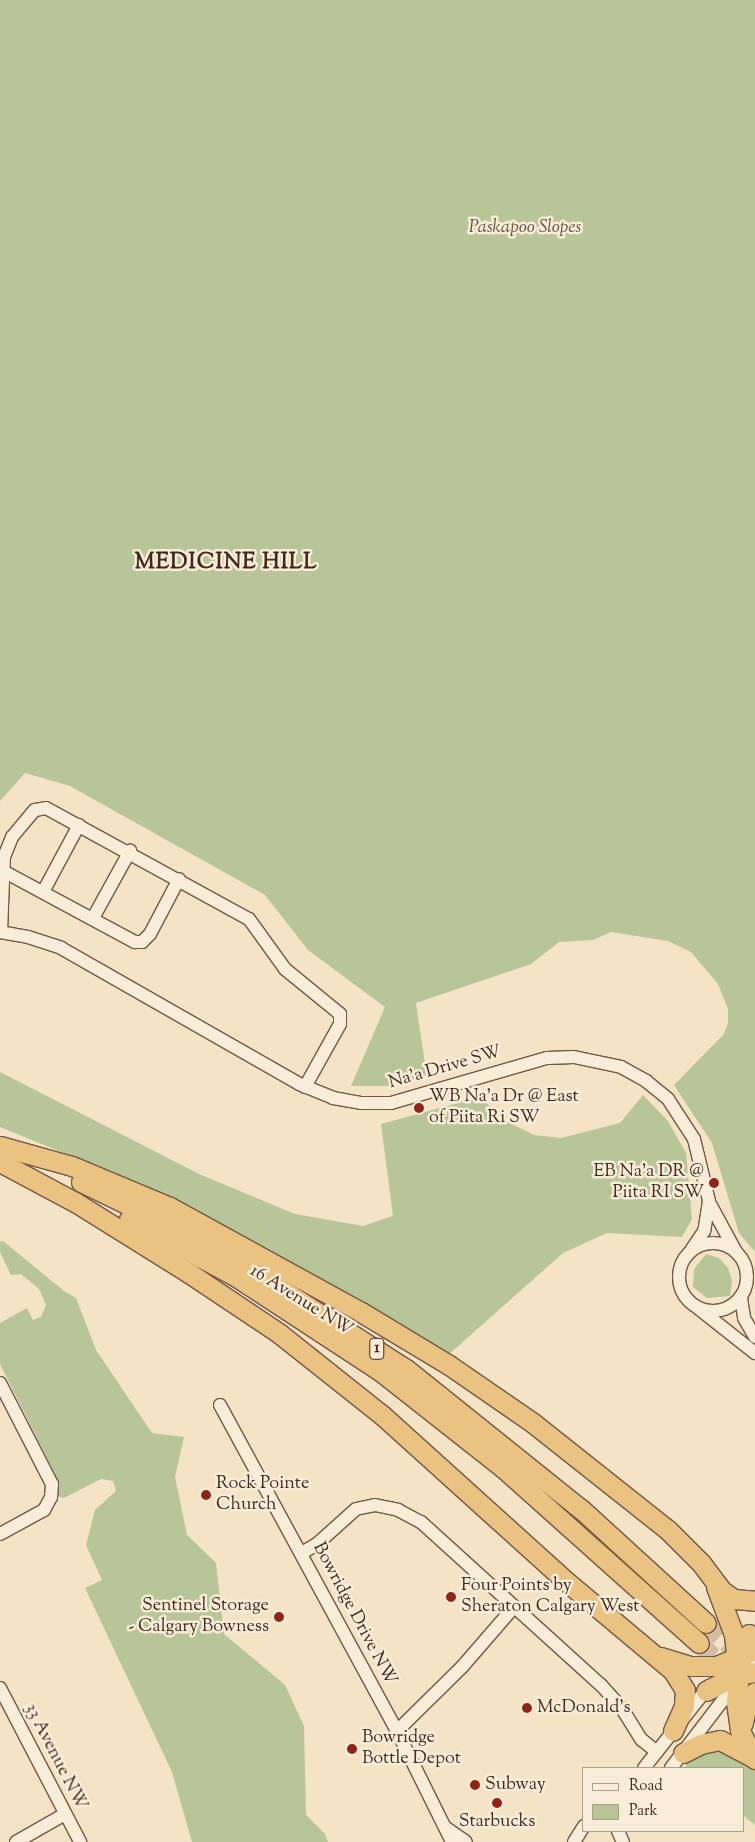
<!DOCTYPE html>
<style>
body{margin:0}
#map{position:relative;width:755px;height:1842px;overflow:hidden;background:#f5e3c5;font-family:"Sorts Mill Goudy",serif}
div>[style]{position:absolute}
.green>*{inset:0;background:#b7c598}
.highway-tunnel>*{height:19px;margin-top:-9.5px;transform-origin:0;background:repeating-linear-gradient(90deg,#d2bda3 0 19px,transparent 0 28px)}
.roads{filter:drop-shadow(1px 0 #715646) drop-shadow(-1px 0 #715646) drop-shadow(0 1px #715646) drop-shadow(0 -1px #715646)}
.minor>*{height:12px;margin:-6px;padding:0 6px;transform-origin:6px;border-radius:6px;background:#f8edd9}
.minor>.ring{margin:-6px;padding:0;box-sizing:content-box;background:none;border:12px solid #f8edd9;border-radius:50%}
.highway>*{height:19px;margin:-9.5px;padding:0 9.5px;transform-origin:9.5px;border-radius:9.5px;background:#eac282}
.dots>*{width:14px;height:14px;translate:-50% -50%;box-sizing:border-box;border:2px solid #f8edd9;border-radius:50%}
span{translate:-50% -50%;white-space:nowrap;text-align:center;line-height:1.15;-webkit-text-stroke:5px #f8edd9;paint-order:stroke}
.shield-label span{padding:1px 4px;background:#f8edd9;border:1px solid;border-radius:4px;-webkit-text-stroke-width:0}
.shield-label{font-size:16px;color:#45271b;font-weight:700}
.park-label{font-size:18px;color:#624e3a;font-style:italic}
.street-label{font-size:18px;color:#45271b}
.poi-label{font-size:18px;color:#45271b}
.left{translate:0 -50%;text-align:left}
.right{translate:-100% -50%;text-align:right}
.district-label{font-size:22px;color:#45271b;font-weight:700;letter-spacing:1px}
.legend{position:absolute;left:582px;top:1767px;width:162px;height:65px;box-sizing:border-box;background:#f8edd9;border:1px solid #b09e8d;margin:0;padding:6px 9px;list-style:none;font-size:15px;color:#45271b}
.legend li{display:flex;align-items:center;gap:10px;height:25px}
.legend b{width:25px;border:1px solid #b09e8d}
</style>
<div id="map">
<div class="green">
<i style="clip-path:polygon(0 0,755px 0,755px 1252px,739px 1233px,712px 1143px,674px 1085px,724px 1034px,728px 1023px,728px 1009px,718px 984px,691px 952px,668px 941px,611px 932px,593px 940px,559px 942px,531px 964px,416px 1003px,427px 1077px,391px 1086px,351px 1086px,385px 1007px,308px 950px,265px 895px,70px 786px,25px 773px,0 801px)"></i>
<i style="clip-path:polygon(0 1072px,199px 1174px,295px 1214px,363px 1226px,393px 1216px,381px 1124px,480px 1097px,506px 1121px,534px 1135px,561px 1138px,620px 1123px,643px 1095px,668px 1121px,686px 1153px,692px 1219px,682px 1237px,607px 1233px,563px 1253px,447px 1356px,396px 1323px,139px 1184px,0 1127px)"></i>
<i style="clip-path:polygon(3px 1241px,64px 1291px,76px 1298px,96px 1350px,152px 1433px,184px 1437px,175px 1477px,187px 1535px,216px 1563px,224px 1634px,285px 1685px,304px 1726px,306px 1815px,325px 1834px,328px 1842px,192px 1842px,172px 1772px,85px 1588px,102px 1580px,86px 1545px,95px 1510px,116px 1491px,113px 1481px,101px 1479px,64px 1498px,58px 1496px,57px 1478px,0 1364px,0 1323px,27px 1308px,33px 1320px,41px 1317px,46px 1305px,39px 1289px,21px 1274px,11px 1275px,0 1252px,0 1242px)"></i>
<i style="clip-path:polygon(706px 1254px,719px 1258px,728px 1268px,732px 1280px,730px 1296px,707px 1298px,693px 1287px,694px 1269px)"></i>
<i style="clip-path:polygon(713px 1746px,755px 1765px,755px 1825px,744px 1816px,744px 1768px,688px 1768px,685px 1765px,699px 1752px)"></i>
</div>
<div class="highway-tunnel">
<i style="left:706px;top:1623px;width:50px;rotate:42.6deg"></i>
<i style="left:699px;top:1643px;width:45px;rotate:43.2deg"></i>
</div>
<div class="roads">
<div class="minor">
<i style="left:3px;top:871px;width:150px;rotate:28.3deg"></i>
<i style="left:135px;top:942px;width:7px"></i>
<i style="left:142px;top:942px;width:11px;rotate:-45deg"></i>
<i style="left:150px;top:934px;width:62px;rotate:-62.2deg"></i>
<i style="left:43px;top:892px;width:76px;rotate:-61.8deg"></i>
<i style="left:93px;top:918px;width:77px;rotate:-61.1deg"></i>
<i style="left:0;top:932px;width:28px;rotate:10deg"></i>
<i style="left:28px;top:937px;width:35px;rotate:18deg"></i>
<i style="left:61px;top:948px;width:274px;rotate:29.7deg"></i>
<i style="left:299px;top:1084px;width:37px;rotate:22deg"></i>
<i style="left:333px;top:1098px;width:28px;rotate:10deg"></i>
<i style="left:361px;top:1103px;width:30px"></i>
<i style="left:391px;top:1103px;width:162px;rotate:-16.1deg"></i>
<i style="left:547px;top:1058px;width:27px;rotate:-2deg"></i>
<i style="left:574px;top:1057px;width:48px;rotate:12deg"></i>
<i style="left:621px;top:1067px;width:29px;rotate:29deg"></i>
<i style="left:646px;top:1081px;width:28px;rotate:39deg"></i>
<i style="left:668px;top:1099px;width:48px;rotate:57deg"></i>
<i style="left:694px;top:1139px;width:64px;rotate:76.4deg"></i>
<i style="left:709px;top:1201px;width:30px;rotate:99deg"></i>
<i style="left:704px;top:1231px;width:22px;rotate:124deg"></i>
<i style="left:1px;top:932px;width:75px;rotate:-87.7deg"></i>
<i style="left:4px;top:857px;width:22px;rotate:-68deg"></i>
<i style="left:12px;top:837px;width:35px;rotate:-50deg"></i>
<i style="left:35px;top:810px;width:11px;rotate:-10deg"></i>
<i style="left:46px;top:808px;width:231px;rotate:28.7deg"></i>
<i style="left:249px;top:919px;width:62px;rotate:54.2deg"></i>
<i style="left:285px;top:969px;width:71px;rotate:39.3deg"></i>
<i style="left:340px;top:1014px;width:10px;rotate:90deg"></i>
<i style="left:340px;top:1024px;width:72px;rotate:119.1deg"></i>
<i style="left:709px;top:1202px;width:57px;rotate:61.6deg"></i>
<i class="ring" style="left:679px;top:1243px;width:56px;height:56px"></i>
<i style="left:741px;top:1298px;width:20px;rotate:81deg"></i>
<i style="left:744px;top:1318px;width:22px;rotate:60deg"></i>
<i style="left:698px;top:1308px;width:73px;rotate:38.3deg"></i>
<i style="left:0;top:1383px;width:114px;rotate:62.8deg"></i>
<i style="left:52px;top:1484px;width:13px;rotate:94deg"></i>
<i style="left:51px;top:1497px;width:15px;rotate:118deg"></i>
<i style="left:44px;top:1510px;width:50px;rotate:151.4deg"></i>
<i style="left:220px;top:1405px;width:371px;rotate:61.5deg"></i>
<i style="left:397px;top:1731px;width:124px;rotate:63.6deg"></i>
<i style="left:302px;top:1553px;width:17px;rotate:-31deg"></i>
<i style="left:317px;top:1544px;width:52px;rotate:-41.9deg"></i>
<i style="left:356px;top:1509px;width:19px;rotate:-12deg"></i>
<i style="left:375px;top:1505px;width:24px;rotate:12deg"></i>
<i style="left:398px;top:1510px;width:26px;rotate:28deg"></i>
<i style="left:421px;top:1522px;width:243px;rotate:42.2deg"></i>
<i style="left:601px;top:1685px;width:30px;rotate:48deg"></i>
<i style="left:621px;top:1707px;width:39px;rotate:58deg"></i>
<i style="left:642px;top:1740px;width:19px;rotate:39deg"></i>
<i style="left:0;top:1688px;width:174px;rotate:62.5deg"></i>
<i style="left:397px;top:1731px;width:91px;rotate:-44.6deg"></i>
<i style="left:462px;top:1667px;width:79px;rotate:-49.1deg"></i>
<i style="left:644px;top:1768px;width:105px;rotate:-51.6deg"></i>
<i style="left:671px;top:1768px;width:138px;rotate:-52.6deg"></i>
<i style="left:446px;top:1828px;width:24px;rotate:35deg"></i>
<i style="left:618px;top:1831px;width:12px;rotate:66deg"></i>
<i style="left:16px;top:1842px;width:56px;rotate:-29.7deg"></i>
<i style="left:574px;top:1842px;width:19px;rotate:-58deg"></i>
</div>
<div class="highway">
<i style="left:0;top:1146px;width:75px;rotate:15.5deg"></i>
<i style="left:72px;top:1166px;width:106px;rotate:22.7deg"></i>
<i style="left:170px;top:1207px;width:218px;rotate:28.8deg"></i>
<i style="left:361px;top:1312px;width:103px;rotate:31.1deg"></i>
<i style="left:449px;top:1365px;width:102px;rotate:34.6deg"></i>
<i style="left:533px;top:1423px;width:172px;rotate:38.4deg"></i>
<i style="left:668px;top:1530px;width:47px;rotate:45deg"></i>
<i style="left:701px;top:1563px;width:35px;rotate:53deg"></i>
<i style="left:722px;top:1591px;width:14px;rotate:34deg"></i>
<i style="left:734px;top:1599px;width:21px;rotate:5deg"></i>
<i style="left:0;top:1162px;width:85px;rotate:28.1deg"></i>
<i style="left:75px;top:1202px;width:134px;rotate:31.9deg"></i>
<i style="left:189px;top:1273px;width:110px;rotate:33.8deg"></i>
<i style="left:280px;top:1334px;width:130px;rotate:38.5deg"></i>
<i style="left:382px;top:1415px;width:241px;rotate:42.1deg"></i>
<i style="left:561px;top:1577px;width:146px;rotate:40deg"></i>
<i style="left:673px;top:1671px;width:22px;rotate:58deg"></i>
<i style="left:685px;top:1690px;width:16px;rotate:94deg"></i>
<i style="left:684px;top:1706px;width:27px;rotate:114deg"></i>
<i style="left:81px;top:1182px;width:123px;rotate:25.9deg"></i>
<i style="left:192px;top:1236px;width:64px;rotate:29.7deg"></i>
<i style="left:248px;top:1268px;width:188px;rotate:32.6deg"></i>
<i style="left:406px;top:1369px;width:224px;rotate:38.7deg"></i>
<i style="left:581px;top:1509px;width:169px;rotate:42.4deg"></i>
<i style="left:129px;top:1219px;width:120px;rotate:28.3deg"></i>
<i style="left:235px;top:1276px;width:173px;rotate:33.2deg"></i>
<i style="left:380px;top:1371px;width:155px;rotate:38.2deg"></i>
<i style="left:502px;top:1467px;width:264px;rotate:41.8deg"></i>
<i style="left:716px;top:1587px;width:51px;rotate:69.4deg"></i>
<i style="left:734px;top:1635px;width:28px;rotate:84deg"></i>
<i style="left:749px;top:1634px;width:25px;rotate:108deg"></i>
<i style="left:741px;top:1658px;width:44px;rotate:96.5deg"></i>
<i style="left:736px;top:1702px;width:29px;rotate:82deg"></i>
<i style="left:740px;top:1731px;width:32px;rotate:62deg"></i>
<i style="left:661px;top:1657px;width:30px;rotate:17deg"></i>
<i style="left:690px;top:1666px;width:26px"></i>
<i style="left:716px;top:1666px;width:35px;rotate:-22deg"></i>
<i style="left:706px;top:1691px;width:34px;rotate:-28deg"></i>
<i style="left:736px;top:1675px;width:19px;rotate:-9deg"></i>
<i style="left:743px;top:1723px;width:15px;rotate:-79deg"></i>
<i style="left:746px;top:1708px;width:18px;rotate:-61deg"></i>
<i style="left:683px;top:1753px;width:20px;rotate:-27deg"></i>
<i style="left:701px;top:1744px;width:19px;rotate:-12deg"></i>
<i style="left:720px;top:1740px;width:36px;rotate:28deg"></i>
</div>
</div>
<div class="dots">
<i style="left:419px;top:1108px;background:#8f2418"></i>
<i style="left:714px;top:1183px;background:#8f2418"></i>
<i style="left:206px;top:1495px;background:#8f2418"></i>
<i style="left:451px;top:1597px;background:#8f2418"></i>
<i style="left:279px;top:1617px;background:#8f2418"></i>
<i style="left:527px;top:1708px;background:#8f2418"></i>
<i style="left:352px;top:1749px;background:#8f2418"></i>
<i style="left:475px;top:1785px;background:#8f2418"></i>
<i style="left:497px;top:1803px;background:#8f2418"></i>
</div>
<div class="shield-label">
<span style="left:377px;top:1349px">1</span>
</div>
<div class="park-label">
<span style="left:525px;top:228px">Paskapoo Slopes</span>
</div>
<div class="street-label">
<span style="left:445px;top:1068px;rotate:-16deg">Na'a Drive SW</span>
<span style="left:301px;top:1301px;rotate:32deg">16 Avenue NW</span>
<span style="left:354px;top:1614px;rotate:62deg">Bowridge Drive NW</span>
<span style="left:55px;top:1757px;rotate:63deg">33 Avenue NW</span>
</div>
<div class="poi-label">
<span class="left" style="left:429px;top:1108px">WB Na'a Dr @ East<br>of Piita Ri SW</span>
<span class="right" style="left:704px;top:1183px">EB Na'a DR @<br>Piita RI SW</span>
<span class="left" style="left:216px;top:1495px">Rock Pointe<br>Church</span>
<span class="left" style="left:461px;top:1597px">Four Points by<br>Sheraton Calgary West</span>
<span class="right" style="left:269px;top:1617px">Sentinel Storage<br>- Calgary Bowness</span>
<span class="left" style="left:537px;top:1708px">McDonald's</span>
<span class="left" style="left:362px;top:1749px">Bowridge<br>Bottle Depot</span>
<span class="left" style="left:485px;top:1785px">Subway</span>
<span style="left:497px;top:1822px">Starbucks</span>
</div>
<div class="district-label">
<span style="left:226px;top:564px">MEDICINE HILL</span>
</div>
<ul class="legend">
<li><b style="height:6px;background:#f8edd9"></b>Road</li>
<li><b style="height:14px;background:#b7c598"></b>Park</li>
</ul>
</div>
